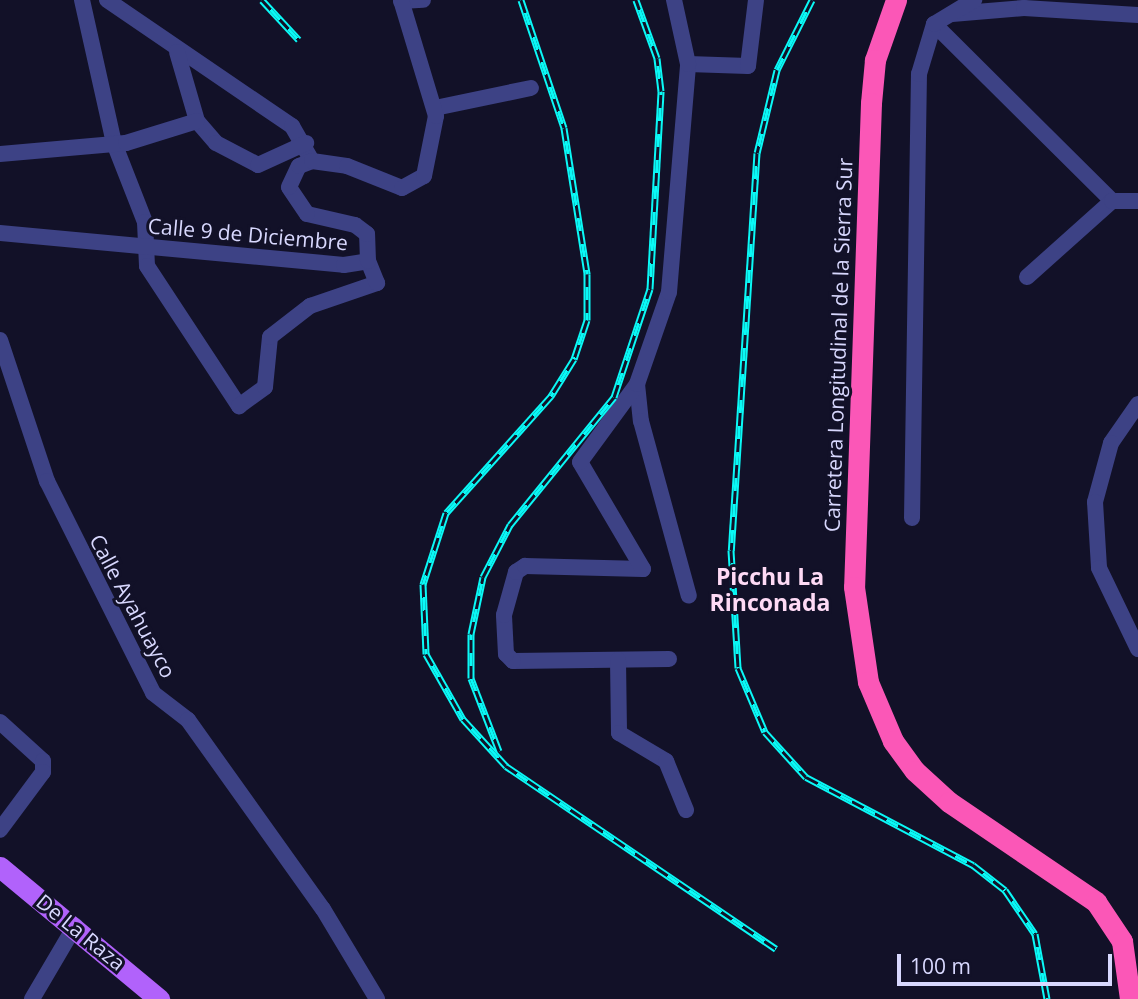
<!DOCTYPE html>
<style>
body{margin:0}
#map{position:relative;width:1138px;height:999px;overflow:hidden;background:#121128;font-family:"Open Sans",sans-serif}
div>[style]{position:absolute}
.minor>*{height:16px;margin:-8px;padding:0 8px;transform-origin:8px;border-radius:8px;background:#3d4285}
.major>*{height:21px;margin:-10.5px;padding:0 10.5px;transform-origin:10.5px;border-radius:10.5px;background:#b162fb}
.highway>*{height:21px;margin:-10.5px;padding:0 10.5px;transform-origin:10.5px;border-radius:10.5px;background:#fb57b7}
.rail>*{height:7px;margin-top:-3.5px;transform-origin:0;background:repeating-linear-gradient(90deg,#121128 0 13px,#0af9f6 0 26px);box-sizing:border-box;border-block:2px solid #0af9f6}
span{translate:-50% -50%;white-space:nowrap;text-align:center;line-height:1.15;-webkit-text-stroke:6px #121128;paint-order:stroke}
.street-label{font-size:21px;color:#d8d8fe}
.neighbourhood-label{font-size:23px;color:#fedaf5;font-weight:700}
.scale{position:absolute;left:897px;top:954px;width:215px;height:32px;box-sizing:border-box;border:4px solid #d8d8fe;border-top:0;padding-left:9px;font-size:21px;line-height:24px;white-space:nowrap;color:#d8d8fe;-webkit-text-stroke:5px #121128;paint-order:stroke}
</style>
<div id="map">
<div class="minor">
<i style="left:82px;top:0;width:147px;rotate:77.4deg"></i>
<i style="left:114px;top:143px;width:85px;rotate:68.6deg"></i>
<i style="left:145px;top:222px;width:44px;rotate:87.4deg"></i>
<i style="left:147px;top:266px;width:168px;rotate:56.7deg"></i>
<i style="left:239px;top:406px;width:32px;rotate:-36deg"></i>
<i style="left:265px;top:387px;width:50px;rotate:-84.3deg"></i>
<i style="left:270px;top:337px;width:51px;rotate:-37.8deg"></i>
<i style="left:310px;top:306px;width:71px;rotate:-18.9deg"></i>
<i style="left:377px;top:283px;width:24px;rotate:-112deg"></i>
<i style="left:107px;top:0;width:224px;rotate:34.3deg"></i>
<i style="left:292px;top:126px;width:40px;rotate:60.3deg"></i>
<i style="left:401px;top:1px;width:22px;rotate:-3deg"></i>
<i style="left:952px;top:14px;width:72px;rotate:-4.8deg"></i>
<i style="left:1024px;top:8px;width:114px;rotate:3.5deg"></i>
<i style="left:934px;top:24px;width:251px;rotate:44.8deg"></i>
<i style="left:177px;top:52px;width:72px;rotate:73.8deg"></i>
<i style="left:197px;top:121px;width:29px;rotate:49deg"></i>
<i style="left:216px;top:143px;width:47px;rotate:27.6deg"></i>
<i style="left:258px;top:165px;width:53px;rotate:-24.6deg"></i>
<i style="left:688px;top:64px;width:60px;rotate:1.9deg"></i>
<i style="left:748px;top:66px;width:66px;rotate:-83.1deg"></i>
<i style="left:435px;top:108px;width:98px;rotate:-11.8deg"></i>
<i style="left:0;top:154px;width:126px;rotate:-5deg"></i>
<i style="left:126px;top:143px;width:74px;rotate:-17.2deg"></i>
<i style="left:0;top:233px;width:345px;rotate:5.3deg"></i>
<i style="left:344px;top:265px;width:24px;rotate:-9deg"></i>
<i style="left:368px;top:261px;width:27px;rotate:-92deg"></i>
<i style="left:367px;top:234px;width:15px;rotate:-143deg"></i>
<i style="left:355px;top:225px;width:49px;rotate:-167.1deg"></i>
<i style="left:307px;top:214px;width:32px;rotate:-124deg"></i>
<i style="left:289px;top:187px;width:23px;rotate:-65deg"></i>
<i style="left:299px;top:166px;width:14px;rotate:-21deg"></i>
<i style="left:312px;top:161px;width:35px;rotate:8deg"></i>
<i style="left:347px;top:166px;width:59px;rotate:21.8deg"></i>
<i style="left:402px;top:188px;width:25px;rotate:-29deg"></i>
<i style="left:424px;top:176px;width:61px;rotate:-78.7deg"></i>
<i style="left:436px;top:116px;width:121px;rotate:-106.8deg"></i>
<i style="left:1027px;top:277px;width:114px;rotate:-41.8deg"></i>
<i style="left:1112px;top:201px;width:26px"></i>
<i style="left:0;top:340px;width:149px;rotate:71.6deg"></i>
<i style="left:47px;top:481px;width:237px;rotate:63.4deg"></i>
<i style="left:153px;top:693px;width:44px;rotate:37.6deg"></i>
<i style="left:188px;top:720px;width:232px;rotate:54.5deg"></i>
<i style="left:323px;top:909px;width:105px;rotate:59deg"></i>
<i style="left:637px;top:384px;width:37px;rotate:84deg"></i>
<i style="left:641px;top:421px;width:181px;rotate:74.7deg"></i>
<i style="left:1138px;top:404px;width:47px;rotate:124.7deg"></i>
<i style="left:1111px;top:443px;width:61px;rotate:105.2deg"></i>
<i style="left:1095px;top:502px;width:66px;rotate:86.5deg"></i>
<i style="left:1099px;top:568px;width:90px;rotate:64.3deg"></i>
<i style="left:912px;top:518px;width:444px;rotate:-89.1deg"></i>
<i style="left:919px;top:74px;width:52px;rotate:-73.3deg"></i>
<i style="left:934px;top:24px;width:47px;rotate:-31deg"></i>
<i style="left:669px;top:659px;width:156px;rotate:179.3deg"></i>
<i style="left:513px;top:661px;width:10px;rotate:-135deg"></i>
<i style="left:506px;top:654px;width:39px;rotate:-93deg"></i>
<i style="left:504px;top:615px;width:45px;rotate:-74.4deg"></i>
<i style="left:516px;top:572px;width:11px;rotate:-34deg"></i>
<i style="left:525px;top:566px;width:118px;rotate:1.5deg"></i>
<i style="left:643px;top:569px;width:124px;rotate:-120.5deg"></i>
<i style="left:580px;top:462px;width:97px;rotate:-53.8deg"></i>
<i style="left:637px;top:384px;width:97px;rotate:-70.8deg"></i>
<i style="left:669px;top:292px;width:229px;rotate:-85.2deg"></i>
<i style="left:688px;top:64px;width:66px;rotate:-102.3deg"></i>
<i style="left:618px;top:660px;width:73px;rotate:89.2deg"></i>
<i style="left:619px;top:733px;width:55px;rotate:30.8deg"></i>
<i style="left:666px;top:761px;width:53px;rotate:67.8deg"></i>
<i style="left:0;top:722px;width:58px;rotate:42.2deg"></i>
<i style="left:43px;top:761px;width:11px;rotate:90deg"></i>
<i style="left:43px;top:772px;width:72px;rotate:126.6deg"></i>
<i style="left:32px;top:999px;width:85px;rotate:-59.5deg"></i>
</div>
<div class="major">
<i style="left:0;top:867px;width:207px;rotate:39.7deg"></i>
</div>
<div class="highway">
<i style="left:896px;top:0;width:64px;rotate:109.3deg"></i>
<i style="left:875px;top:60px;width:43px;rotate:95.3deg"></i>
<i style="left:871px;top:103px;width:484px;rotate:92deg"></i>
<i style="left:854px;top:587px;width:96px;rotate:81.6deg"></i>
<i style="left:868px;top:682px;width:64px;rotate:67deg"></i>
<i style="left:893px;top:741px;width:37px;rotate:54deg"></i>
<i style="left:915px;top:771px;width:46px;rotate:42.4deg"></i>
<i style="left:949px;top:802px;width:178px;rotate:34.2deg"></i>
<i style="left:1096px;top:902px;width:47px;rotate:56.3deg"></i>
<i style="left:1122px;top:941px;width:59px;rotate:82.1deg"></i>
</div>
<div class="rail">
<i style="left:262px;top:0;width:54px;rotate:47.2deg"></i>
<i style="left:521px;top:0;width:135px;rotate:71.4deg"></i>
<i style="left:564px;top:128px;width:148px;rotate:81deg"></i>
<i style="left:587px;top:274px;width:46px;rotate:90deg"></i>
<i style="left:587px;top:320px;width:41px;rotate:108.4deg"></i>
<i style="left:574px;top:359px;width:44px;rotate:121.9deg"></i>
<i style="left:551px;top:396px;width:157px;rotate:131.9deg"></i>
<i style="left:446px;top:513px;width:75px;rotate:107.9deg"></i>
<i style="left:423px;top:584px;width:70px;rotate:87.5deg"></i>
<i style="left:426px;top:654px;width:75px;rotate:60.4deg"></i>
<i style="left:463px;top:719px;width:64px;rotate:47.5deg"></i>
<i style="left:506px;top:766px;width:326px;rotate:34.1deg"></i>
<i style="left:812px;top:0;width:78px;rotate:116.6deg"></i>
<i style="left:777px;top:70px;width:85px;rotate:103.5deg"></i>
<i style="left:757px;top:153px;width:398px;rotate:93.7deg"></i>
<i style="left:731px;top:550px;width:118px;rotate:86.6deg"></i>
<i style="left:738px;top:668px;width:69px;rotate:67.1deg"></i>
<i style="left:765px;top:732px;width:61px;rotate:47.7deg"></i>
<i style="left:806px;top:777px;width:189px;rotate:27.8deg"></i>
<i style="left:973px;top:865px;width:41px;rotate:38deg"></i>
<i style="left:1005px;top:890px;width:53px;rotate:55.7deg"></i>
<i style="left:1035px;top:934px;width:66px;rotate:79.5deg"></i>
<i style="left:499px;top:751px;width:78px;rotate:-111deg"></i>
<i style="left:471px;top:678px;width:44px;rotate:-90deg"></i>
<i style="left:471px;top:634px;width:58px;rotate:-78.1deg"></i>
<i style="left:483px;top:577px;width:59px;rotate:-62.6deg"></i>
<i style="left:510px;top:525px;width:165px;rotate:-50.9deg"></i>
<i style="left:614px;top:397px;width:114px;rotate:-71.6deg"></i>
<i style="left:650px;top:289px;width:198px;rotate:-86.8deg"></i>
<i style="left:661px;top:91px;width:33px;rotate:-97deg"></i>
<i style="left:657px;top:58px;width:62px;rotate:-109.9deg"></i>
</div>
<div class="street-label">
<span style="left:248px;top:234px;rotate:5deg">Calle 9 de Diciembre</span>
<span style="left:838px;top:345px;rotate:-88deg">Carretera Longitudinal de la Sierra Sur</span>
<span style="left:133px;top:606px;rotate:62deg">Calle Ayahuayco</span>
<span style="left:81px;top:932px;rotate:39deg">De La Raza</span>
</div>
<div class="neighbourhood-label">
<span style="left:770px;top:589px">Picchu La<br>Rinconada</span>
</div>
<div class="scale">100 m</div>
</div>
